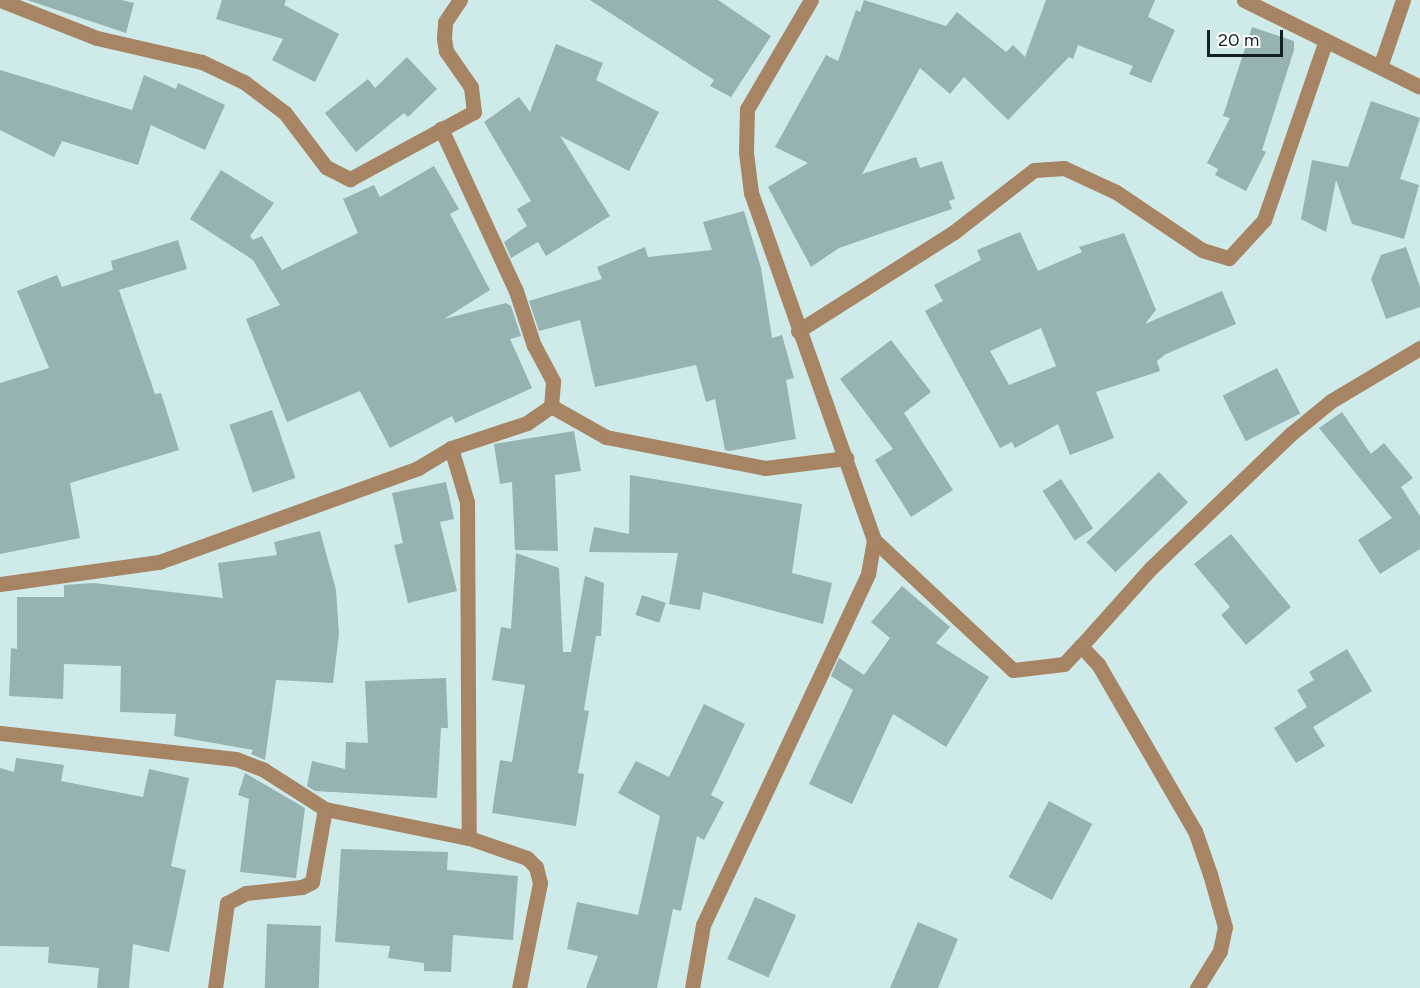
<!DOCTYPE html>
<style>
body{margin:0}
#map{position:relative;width:1420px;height:988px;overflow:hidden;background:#ceeae9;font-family:Figtree,sans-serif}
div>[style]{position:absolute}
.building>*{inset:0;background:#96b2b1;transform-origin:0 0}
.minor>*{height:15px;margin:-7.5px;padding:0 7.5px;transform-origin:7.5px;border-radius:7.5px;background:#a78463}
span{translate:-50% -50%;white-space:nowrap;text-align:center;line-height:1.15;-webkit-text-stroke:6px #fff;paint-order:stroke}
.scale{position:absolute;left:1207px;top:30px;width:76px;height:27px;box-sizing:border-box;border:3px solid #152020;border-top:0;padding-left:8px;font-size:18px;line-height:21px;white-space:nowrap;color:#152020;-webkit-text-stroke:4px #fff;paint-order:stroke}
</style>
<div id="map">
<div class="building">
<i style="clip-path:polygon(27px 0,122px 0,134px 3px,126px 33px)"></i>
<i style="clip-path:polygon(222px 0,286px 0,284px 5px,339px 34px,315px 82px,272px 60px,283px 39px,216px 19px)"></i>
<i style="clip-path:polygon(590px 0,718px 0,771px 36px,731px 97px,710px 86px,714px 80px)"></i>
<i style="clip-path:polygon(864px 0,946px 26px,957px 12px,1006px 52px,1013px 45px,1025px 57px,1046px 0,1155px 0,1148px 17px,1175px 30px,1151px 83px,1129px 74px,1133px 66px,1078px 45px,1073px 59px,1069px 57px,1008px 120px,964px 77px,950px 94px,920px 68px,862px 174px,916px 157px,920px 168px,942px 161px,955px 199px,949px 201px,952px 209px,839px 248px,811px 267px,768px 187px,808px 163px,775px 147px,826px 55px,838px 61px,856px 10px,860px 12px)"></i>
<i style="clip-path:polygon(1252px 27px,1294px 41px,1294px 50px,1262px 150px,1266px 152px,1246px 191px,1215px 175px,1218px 169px,1207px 163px,1230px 118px,1223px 116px)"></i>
<i style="clip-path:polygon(556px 44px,603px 63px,596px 80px,659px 112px,629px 171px,560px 136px,610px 216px,546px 256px,538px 242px,511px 258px,504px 242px,527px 226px,517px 209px,531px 201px,484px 122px,519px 97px,530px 112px)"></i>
<i style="clip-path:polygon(407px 57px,437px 89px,408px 117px,404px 113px,356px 152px,325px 113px,368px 79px,375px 88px)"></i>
<i style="clip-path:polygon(0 70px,132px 110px,144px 75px,176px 89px,178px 83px,225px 105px,205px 150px,151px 125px,138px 165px,62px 141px,54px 157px,0 130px)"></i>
<i style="clip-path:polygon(1371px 101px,1420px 118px,1400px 179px,1419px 185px,1404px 239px,1352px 224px,1336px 180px,1326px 232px,1301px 219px,1312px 160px,1348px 167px)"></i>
<i style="clip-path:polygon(434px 166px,459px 209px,450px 214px,490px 290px,444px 319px,506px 303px,511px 306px,521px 336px,510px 339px,532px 388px,455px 423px,452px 416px,390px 448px,360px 391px,287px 422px,246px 319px,280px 305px,253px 260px,190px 219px,221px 170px,274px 203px,250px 236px,253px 240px,262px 236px,282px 270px,358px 233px,343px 199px,374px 185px,380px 197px)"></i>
<i style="clip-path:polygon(744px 211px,761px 268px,772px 338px,782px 335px,794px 378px,786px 380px,796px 439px,729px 451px,725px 450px,715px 399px,706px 402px,696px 365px,595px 387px,580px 320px,539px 331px,529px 301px,602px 279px,597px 267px,645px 247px,648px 257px,712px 250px,703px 222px)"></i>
<i style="clip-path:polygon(evenodd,1020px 232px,1038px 271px,1082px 252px,1079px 247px,1124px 233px,1156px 310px,1145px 324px,1222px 291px,1236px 324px,1166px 354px,1157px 361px,1160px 371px,1096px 392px,1114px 438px,1070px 455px,1058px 424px,1015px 448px,1012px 442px,1000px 448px,925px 311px,943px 301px,934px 285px,981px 260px,977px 250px,1020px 232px,1041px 328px,1056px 366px,1009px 385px,990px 351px,1041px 328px)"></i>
<i style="clip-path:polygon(178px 240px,187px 269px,119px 290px,155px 394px,161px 393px,179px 450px,70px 483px,80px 538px,0 554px,0 383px,49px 368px,17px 291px,57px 275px,62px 287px,113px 270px,111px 261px)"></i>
<i style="clip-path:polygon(1406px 247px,1420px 287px,1420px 307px,1386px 319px,1371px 279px,1381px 255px)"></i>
<i style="clip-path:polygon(891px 340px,931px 392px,904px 413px,953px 490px,911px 517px,875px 460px,893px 449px,840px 379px)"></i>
<i style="left:1277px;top:368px;width:51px;height:61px;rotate:63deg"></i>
<i style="left:272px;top:410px;width:72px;height:45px;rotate:71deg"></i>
<i style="clip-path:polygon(1342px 412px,1371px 454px,1384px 443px,1413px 478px,1401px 487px,1420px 516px,1420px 549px,1380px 574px,1358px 540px,1392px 518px,1319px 428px)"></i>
<i style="clip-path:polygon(574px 431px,581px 471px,555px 475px,558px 551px,515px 550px,512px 482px,500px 484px,494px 444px)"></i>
<i style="left:1159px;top:472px;width:42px;height:101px;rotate:46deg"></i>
<i style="clip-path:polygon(630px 475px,802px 504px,792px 573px,832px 583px,823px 624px,703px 592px,700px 610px,669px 604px,678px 553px,589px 552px,594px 527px,629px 534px)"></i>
<i style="left:1061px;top:479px;width:59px;height:22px;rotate:57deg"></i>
<i style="clip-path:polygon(446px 482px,454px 519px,440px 522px,457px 591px,408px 603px,394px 545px,403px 543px,392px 493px)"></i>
<i style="clip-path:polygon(320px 531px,336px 590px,339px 634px,333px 683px,276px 680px,265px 760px,251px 754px,253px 750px,174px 736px,176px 714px,120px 712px,121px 666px,64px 664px,63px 699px,9px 696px,11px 648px,17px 649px,17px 597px,64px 597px,64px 585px,94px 583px,223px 598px,218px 563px,277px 555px,274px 542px)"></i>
<i style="clip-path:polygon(1231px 534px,1291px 607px,1246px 645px,1221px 615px,1230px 607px,1194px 564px)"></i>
<i style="clip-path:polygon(516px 553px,559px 568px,563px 652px,571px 652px,585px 576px,604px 583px,601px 636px,596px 636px,584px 710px,589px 711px,578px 773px,584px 774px,576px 826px,492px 813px,500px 760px,512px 762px,525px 685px,492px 680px,501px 627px,511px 629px)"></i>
<i style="clip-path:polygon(902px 586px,950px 627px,936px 643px,989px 677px,946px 747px,893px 714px,852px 804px,809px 784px,853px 690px,831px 676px,839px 658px,864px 675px,890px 638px,871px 622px)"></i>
<i style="left:642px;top:595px;width:25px;height:21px;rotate:18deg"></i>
<i style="clip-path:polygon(1347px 649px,1372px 691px,1313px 727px,1325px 746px,1296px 763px,1274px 728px,1307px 707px,1297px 690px,1314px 680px,1309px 672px)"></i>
<i style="clip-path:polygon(446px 678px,448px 728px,441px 728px,437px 798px,315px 791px,307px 786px,312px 761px,345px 769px,346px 742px,368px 743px,365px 681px)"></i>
<i style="clip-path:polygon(704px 704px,745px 724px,711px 795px,724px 802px,704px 840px,697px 836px,681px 911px,673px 909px,657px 988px,586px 988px,598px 956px,567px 949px,577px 902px,638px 915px,660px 816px,618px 793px,636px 761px,669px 777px)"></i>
<i style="clip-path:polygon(16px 758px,64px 765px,61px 781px,143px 797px,149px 769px,189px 778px,171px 866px,186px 870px,169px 952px,133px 944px,129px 988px,97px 988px,99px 968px,48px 963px,49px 947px,0 946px,0 768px,14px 772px)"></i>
<i style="clip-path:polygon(245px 773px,305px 808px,296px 878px,240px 872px,249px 799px,238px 795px)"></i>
<i style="left:1049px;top:801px;width:49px;height:86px;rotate:28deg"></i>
<i style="clip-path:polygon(341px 849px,448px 852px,447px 870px,518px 876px,513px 940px,453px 935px,451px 972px,424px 971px,424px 963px,388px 958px,390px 946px,335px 942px)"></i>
<i style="left:755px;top:897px;width:45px;height:68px;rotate:24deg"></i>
<i style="clip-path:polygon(918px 922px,958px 939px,938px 988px,890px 988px)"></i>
<i style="left:267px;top:924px;width:54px;height:64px;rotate:2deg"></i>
</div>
<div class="minor">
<i style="left:0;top:0;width:104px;rotate:21.4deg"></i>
<i style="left:97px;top:38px;width:108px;rotate:12.9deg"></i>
<i style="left:202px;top:62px;width:47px;rotate:25.5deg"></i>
<i style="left:244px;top:82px;width:51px;rotate:37.1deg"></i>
<i style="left:285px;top:113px;width:68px;rotate:52.8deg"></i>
<i style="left:326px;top:167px;width:27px;rotate:27deg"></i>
<i style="left:350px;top:179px;width:141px;rotate:-28.4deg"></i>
<i style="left:474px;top:112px;width:25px;rotate:-97deg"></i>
<i style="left:471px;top:87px;width:44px;rotate:-124.8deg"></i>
<i style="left:446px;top:51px;width:13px;rotate:-99deg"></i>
<i style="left:444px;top:38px;width:16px;rotate:-86deg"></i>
<i style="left:445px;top:22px;width:27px;rotate:-56deg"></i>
<i style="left:1244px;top:0;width:196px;rotate:26.3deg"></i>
<i style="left:1380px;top:67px;width:71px;rotate:-71.1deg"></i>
<i style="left:798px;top:331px;width:185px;rotate:-32.4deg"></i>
<i style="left:954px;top:232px;width:101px;rotate:-37.8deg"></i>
<i style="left:1034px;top:170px;width:30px;rotate:-4deg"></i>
<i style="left:1064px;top:168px;width:57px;rotate:24.8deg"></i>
<i style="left:1116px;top:192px;width:104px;rotate:34deg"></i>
<i style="left:1202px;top:250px;width:28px;rotate:17deg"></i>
<i style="left:1229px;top:258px;width:52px;rotate:-47.4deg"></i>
<i style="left:1264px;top:220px;width:190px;rotate:-71deg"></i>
<i style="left:551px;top:406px;width:63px;rotate:29.4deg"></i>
<i style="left:606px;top:437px;width:162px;rotate:11deg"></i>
<i style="left:765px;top:468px;width:82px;rotate:-7deg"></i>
<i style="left:451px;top:448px;width:56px;rotate:73.5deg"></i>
<i style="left:467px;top:502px;width:336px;rotate:89.7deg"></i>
<i style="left:874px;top:540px;width:190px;rotate:43.1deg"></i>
<i style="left:1013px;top:670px;width:51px;rotate:-6.7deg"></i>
<i style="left:1064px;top:664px;width:25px;rotate:-47deg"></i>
<i style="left:1081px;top:646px;width:25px;rotate:47deg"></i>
<i style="left:1098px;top:664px;width:193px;rotate:59.9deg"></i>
<i style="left:1195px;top:831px;width:46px;rotate:70.8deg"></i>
<i style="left:1210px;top:874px;width:55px;rotate:74.2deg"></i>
<i style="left:1225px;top:927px;width:25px;rotate:102deg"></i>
<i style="left:1220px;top:951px;width:44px;rotate:121.9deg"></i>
<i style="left:0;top:584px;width:161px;rotate:-7.9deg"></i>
<i style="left:159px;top:562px;width:276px;rotate:-19.9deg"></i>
<i style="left:418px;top:468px;width:39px;rotate:-31deg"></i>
<i style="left:451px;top:448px;width:80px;rotate:-18.2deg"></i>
<i style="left:527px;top:423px;width:29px;rotate:-35deg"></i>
<i style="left:551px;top:406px;width:25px;rotate:-85deg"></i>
<i style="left:553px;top:381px;width:40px;rotate:-118deg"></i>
<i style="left:534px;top:346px;width:58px;rotate:-108.1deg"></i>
<i style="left:516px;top:291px;width:179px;rotate:-114.8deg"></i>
<i style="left:1081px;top:646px;width:105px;rotate:-48.1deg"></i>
<i style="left:1151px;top:568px;width:195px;rotate:-43.8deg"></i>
<i style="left:1292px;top:433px;width:50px;rotate:-39.4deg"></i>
<i style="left:1331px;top:401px;width:104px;rotate:-30.8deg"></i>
<i style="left:0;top:733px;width:237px;rotate:6.3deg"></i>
<i style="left:236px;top:759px;width:30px;rotate:21deg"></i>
<i style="left:264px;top:770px;width:72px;rotate:32.6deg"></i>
<i style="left:325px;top:809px;width:147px;rotate:11.4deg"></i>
<i style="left:469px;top:838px;width:61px;rotate:19deg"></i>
<i style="left:527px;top:858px;width:13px;rotate:45deg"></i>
<i style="left:536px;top:867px;width:16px;rotate:76deg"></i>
<i style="left:540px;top:883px;width:107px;rotate:101.3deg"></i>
<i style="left:215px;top:988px;width:86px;rotate:-82deg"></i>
<i style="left:227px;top:903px;width:21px;rotate:-28deg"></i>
<i style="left:246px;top:893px;width:56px;rotate:-6.1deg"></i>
<i style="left:302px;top:887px;width:11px;rotate:-27deg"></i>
<i style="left:312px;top:882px;width:74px;rotate:-79.9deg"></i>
<i style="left:692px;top:988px;width:64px;rotate:-80.1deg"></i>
<i style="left:703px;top:925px;width:388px;rotate:-64.8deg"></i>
<i style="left:868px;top:574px;width:35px;rotate:-80deg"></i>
<i style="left:874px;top:540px;width:368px;rotate:-109.5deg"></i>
<i style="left:751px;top:193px;width:41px;rotate:-97deg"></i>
<i style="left:746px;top:152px;width:43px;rotate:-88.7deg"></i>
<i style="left:747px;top:109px;width:126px;rotate:-59.6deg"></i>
</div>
<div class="scale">20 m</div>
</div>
